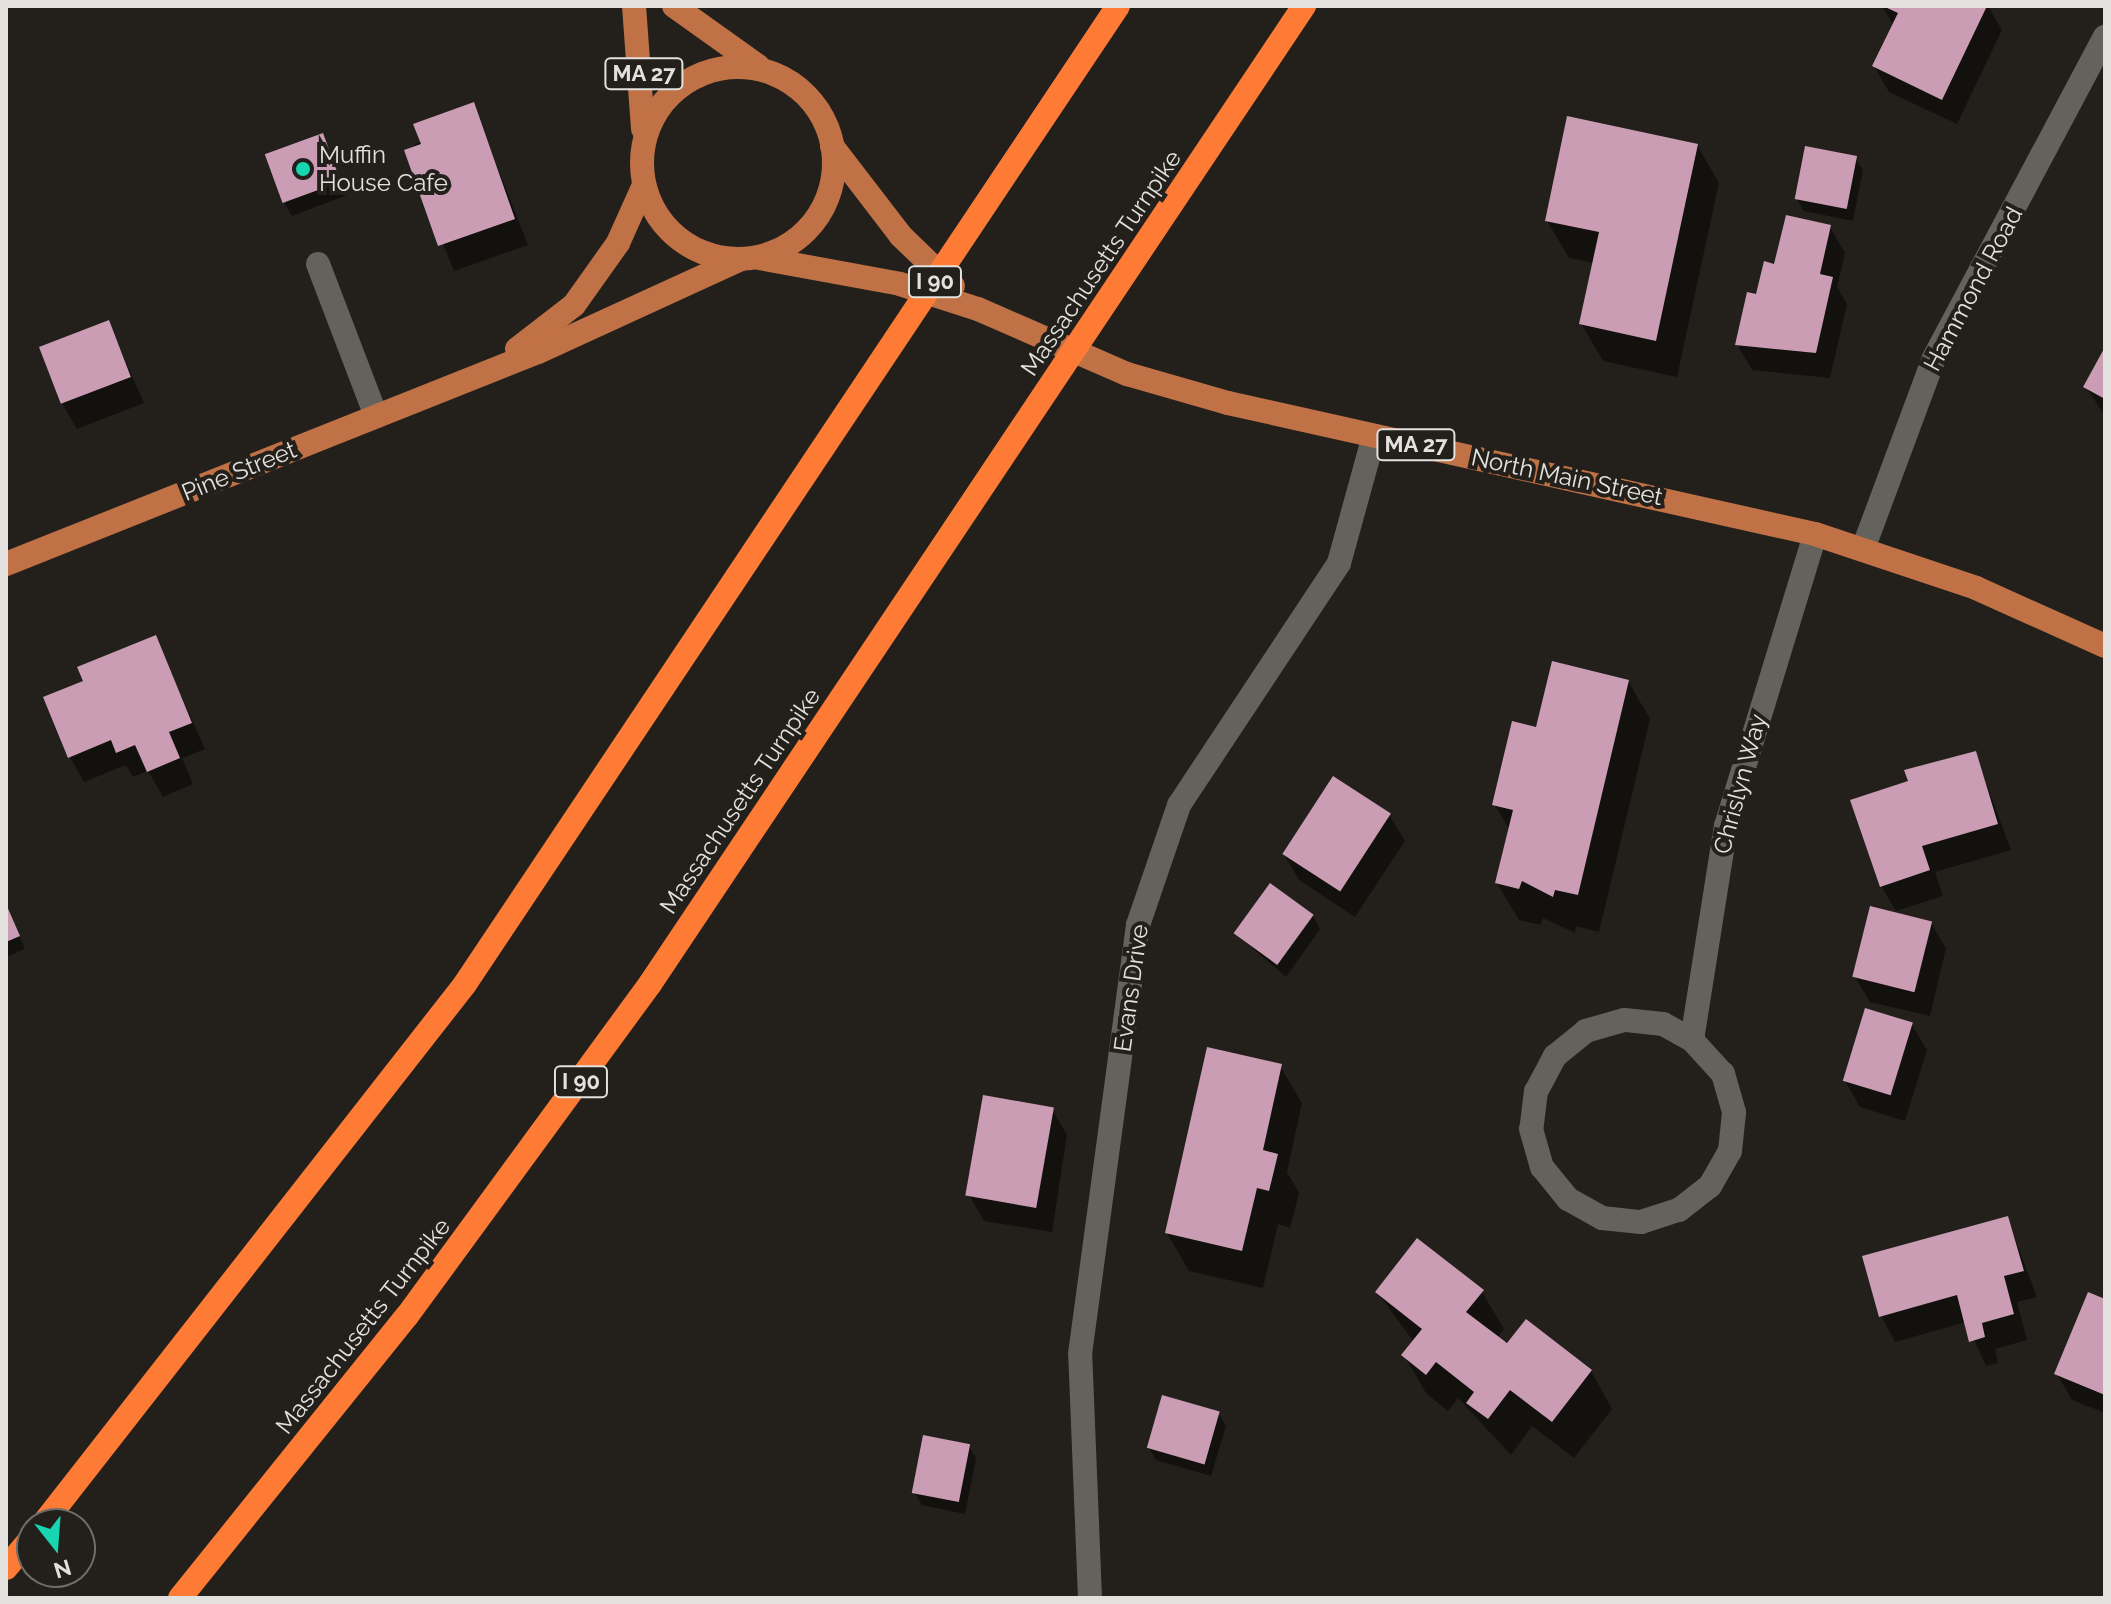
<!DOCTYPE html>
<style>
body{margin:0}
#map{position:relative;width:2111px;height:1604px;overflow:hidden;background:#23201c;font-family:Raleway,sans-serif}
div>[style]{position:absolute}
.shadow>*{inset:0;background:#0007}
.building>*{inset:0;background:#ca9db4;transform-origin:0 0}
.minor>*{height:24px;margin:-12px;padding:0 12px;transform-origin:12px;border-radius:12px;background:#64625c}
.major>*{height:24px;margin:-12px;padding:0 12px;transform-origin:12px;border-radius:12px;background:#c07145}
.major>.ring{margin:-12px;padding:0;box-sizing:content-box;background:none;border:24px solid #c07145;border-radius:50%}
.highway>*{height:24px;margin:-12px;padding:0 12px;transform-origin:12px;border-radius:12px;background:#fe7b36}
.dots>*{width:22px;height:22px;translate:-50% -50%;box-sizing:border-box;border:4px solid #23201c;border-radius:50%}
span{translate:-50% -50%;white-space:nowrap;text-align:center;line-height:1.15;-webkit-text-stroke:8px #23201c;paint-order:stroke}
.shield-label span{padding:2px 6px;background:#23201c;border:2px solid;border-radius:6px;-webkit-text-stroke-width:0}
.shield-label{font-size:22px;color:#e2e1de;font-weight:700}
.poi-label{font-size:24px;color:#e2e1de}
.left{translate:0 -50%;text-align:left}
.street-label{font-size:24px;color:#e2e1de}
.frame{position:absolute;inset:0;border:8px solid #e2e1de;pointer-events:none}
.north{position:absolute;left:16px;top:1508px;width:80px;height:80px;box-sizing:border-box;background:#23201c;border:2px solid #6f6d6a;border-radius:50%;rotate:163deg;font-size:22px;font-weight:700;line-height:32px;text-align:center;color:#e2e1de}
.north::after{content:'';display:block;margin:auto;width:28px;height:36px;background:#18d5b2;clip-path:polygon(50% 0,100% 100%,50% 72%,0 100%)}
</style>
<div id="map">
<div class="shadow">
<i style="clip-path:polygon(1882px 6px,1988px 6px,2002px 30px,1957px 124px,1889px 92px,1874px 66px,1894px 26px)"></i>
<i style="clip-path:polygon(473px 105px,528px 245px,454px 271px,406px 151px)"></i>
<i style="clip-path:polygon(322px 135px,347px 195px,292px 216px,285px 204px)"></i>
<i style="clip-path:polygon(1697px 145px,1719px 183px,1677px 377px,1603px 361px,1581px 323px,1594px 263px,1569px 258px,1547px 221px)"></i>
<i style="clip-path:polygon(1855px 158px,1863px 170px,1853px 221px,1804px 211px,1797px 199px)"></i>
<i style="clip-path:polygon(1830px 227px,1845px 253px,1837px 287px,1847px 304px,1830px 378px,1752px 370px,1737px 344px,1758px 296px)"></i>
<i style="clip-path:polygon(108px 322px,144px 403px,77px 429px,62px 403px)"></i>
<i style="clip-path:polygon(2105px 351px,2105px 416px,2086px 387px)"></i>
<i style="clip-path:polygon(155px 638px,205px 749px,182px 758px,193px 784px,163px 797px,148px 771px,133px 777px,126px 765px,84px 782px,70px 757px,86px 682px)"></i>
<i style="clip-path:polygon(1628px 681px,1650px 719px,1599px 932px,1576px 926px,1575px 933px,1543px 918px,1541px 925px,1519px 920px,1497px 883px,1510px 830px,1494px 804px,1537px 729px)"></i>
<i style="clip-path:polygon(1975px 753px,2011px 850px,1935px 872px,1943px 896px,1896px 911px,1881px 886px,1911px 782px)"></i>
<i style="clip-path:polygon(1390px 816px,1405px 841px,1355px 917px,1299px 880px,1284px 854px)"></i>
<i style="clip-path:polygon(6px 907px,25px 949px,6px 957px)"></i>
<i style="clip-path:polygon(1313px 916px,1320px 929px,1286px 977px,1236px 934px)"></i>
<i style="clip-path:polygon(1931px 923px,1946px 948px,1930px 1016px,1870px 1002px,1855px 977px)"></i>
<i style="clip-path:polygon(1912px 1025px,1927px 1050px,1905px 1121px,1860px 1107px,1845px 1081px)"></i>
<i style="clip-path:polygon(1280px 1066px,1302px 1103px,1287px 1172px,1299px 1193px,1290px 1228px,1278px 1224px,1263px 1288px,1189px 1271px,1167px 1233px)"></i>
<i style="clip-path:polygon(1052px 1109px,1067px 1135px,1052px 1232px,984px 1221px,969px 1195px)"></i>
<i style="clip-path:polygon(2007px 1218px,2037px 1297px,2017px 1302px,2027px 1340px,1995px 1349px,1998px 1363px,1986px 1366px,1966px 1322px,1895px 1342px,1881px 1316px)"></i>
<i style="clip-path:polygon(1377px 1292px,1482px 1292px,1504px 1329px,1497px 1338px,1591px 1371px,1612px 1409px,1574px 1458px,1532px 1426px,1511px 1455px,1458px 1398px,1448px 1411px,1426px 1393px,1404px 1355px,1414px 1342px)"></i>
<i style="clip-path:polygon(2105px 1301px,2105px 1413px,2072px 1400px,2057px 1374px)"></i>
<i style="clip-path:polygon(1218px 1413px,1226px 1426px,1211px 1476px,1156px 1460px,1148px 1447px)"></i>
<i style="clip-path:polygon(968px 1445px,976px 1458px,965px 1514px,922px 1505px,915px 1493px)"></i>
</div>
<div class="building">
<i style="clip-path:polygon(1883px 6px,1987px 6px,1942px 100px,1872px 66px,1898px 13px)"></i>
<i style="clip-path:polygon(474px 102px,515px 219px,438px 246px,404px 150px,421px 144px,413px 124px)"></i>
<i style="clip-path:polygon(1567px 116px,1698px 144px,1656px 341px,1579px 324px,1599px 232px,1545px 221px)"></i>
<i style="left:323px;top:133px;width:52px;height:62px;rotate:70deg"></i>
<i style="left:1805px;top:146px;width:53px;height:54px;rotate:11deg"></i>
<i style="clip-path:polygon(1786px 215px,1831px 225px,1820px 274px,1833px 277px,1816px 353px,1735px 345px,1747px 292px,1756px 294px,1764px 261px,1774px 264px)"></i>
<i style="left:109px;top:320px;width:61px;height:75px;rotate:69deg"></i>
<i style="clip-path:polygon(2105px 347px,2105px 399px,2083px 387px)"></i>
<i style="clip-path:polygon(156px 635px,192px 723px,169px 732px,180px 758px,147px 772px,135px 745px,116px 753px,111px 740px,68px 758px,43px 697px,83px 681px,77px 667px)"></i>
<i style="clip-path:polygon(1552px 661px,1629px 680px,1578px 895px,1555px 890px,1553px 897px,1522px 881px,1519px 889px,1495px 883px,1513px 810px,1492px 805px,1512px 721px,1536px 727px)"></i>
<i style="clip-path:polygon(1976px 751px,1998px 824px,1922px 846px,1930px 870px,1880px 887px,1850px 800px,1908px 781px,1904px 770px)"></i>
<i style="left:1333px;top:776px;width:69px;height:93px;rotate:33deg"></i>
<i style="left:1270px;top:883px;width:54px;height:62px;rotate:36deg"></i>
<i style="clip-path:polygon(6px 904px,20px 936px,6px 942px)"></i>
<i style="left:1870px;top:906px;width:64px;height:73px;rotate:14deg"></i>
<i style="left:1865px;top:1008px;width:50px;height:76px;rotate:17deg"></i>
<i style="clip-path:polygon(1207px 1047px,1282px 1064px,1263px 1150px,1278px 1154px,1269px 1191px,1257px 1188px,1242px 1251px,1165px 1233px)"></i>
<i style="left:983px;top:1095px;width:72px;height:102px;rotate:10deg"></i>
<i style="clip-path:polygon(2008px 1216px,2024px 1271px,2004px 1276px,2014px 1314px,1982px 1323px,1985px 1337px,1969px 1342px,1957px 1295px,1879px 1317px,1862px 1256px)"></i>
<i style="clip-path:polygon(1417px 1238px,1484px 1290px,1466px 1312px,1507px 1343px,1526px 1319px,1592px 1370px,1552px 1422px,1510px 1390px,1488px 1419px,1466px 1403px,1474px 1392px,1436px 1362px,1426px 1375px,1401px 1355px,1422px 1329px,1375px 1292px)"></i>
<i style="clip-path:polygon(2088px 1292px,2105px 1299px,2105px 1395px,2054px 1374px)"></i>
<i style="left:1162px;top:1395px;width:60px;height:55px;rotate:16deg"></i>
<i style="left:923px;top:1435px;width:48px;height:59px;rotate:11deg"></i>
</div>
<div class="minor">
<i style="left:318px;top:264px;width:163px;rotate:69.1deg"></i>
<i style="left:1863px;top:549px;width:204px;rotate:-69.6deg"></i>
<i style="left:1934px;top:358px;width:364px;rotate:-62deg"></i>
<i style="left:1692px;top:1040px;width:33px;rotate:-151deg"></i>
<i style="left:1663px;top:1024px;width:39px;rotate:-174deg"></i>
<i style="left:1624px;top:1020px;width:40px;rotate:164deg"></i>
<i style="left:1586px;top:1031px;width:40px;rotate:141deg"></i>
<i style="left:1555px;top:1056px;width:40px;rotate:118deg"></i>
<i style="left:1536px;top:1091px;width:38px;rotate:97deg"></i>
<i style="left:1531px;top:1129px;width:40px;rotate:74deg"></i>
<i style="left:1542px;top:1167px;width:41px;rotate:50.9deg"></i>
<i style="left:1568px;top:1199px;width:39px;rotate:29deg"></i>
<i style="left:1602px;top:1218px;width:39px;rotate:6deg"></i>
<i style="left:1641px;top:1222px;width:40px;rotate:-18deg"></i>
<i style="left:1679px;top:1210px;width:39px;rotate:-38deg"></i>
<i style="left:1710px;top:1186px;width:40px;rotate:-60.3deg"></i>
<i style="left:1730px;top:1151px;width:39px;rotate:-84deg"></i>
<i style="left:1734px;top:1112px;width:40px;rotate:-106deg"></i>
<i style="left:1723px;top:1074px;width:46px;rotate:-132.4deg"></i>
<i style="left:1692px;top:1040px;width:217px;rotate:-81deg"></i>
<i style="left:1726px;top:826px;width:305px;rotate:-73deg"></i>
<i style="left:1090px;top:1598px;width:244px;rotate:-92.3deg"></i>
<i style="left:1080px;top:1354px;width:433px;rotate:-82.3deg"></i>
<i style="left:1138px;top:925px;width:127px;rotate:-71.1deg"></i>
<i style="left:1179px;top:805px;width:290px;rotate:-56.5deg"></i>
<i style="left:1339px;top:563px;width:132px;rotate:-74.6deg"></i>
</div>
<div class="major">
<i style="left:634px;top:6px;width:123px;rotate:85.8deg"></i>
<i style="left:674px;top:6px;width:103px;rotate:35.5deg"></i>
<i class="ring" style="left:642px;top:67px;width:168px;height:168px"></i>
<i style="left:832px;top:146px;width:113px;rotate:52.5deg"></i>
<i style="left:901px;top:236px;width:72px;rotate:43.9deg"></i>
<i style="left:759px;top:258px;width:143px;rotate:10.4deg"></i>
<i style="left:900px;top:284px;width:82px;rotate:17.8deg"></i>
<i style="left:978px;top:309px;width:163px;rotate:23.6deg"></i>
<i style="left:1127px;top:374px;width:105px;rotate:16deg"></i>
<i style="left:1228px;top:403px;width:601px;rotate:12.58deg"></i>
<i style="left:1815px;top:534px;width:170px;rotate:18.5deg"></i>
<i style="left:1976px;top:588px;width:141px;rotate:24.2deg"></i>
<i style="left:517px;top:349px;width:72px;rotate:-37.7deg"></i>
<i style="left:574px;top:305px;width:76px;rotate:-54.6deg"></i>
<i style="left:618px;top:243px;width:64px;rotate:-65.9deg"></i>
<i style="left:6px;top:564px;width:573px;rotate:-21.73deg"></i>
<i style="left:538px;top:352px;width:223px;rotate:-24.6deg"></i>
</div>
<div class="highway">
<i style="left:43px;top:1524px;width:685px;rotate:-51.99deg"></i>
<i style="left:465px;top:984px;width:1176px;rotate:-56.27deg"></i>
<i style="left:6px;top:1568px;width:40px;rotate:-50deg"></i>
<i style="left:180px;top:1598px;width:362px;rotate:-51.2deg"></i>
<i style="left:407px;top:1316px;width:411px;rotate:-53.8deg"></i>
<i style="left:650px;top:984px;width:1177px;rotate:-56.23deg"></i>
</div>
<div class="dots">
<i style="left:303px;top:169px;background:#18d5b2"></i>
</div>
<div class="shield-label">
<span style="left:644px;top:74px">MA 27</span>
<span style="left:935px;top:282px">I 90</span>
<span style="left:1416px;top:445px">MA 27</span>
<span style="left:581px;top:1082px">I 90</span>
</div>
<div class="poi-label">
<span class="left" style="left:319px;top:169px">Muffin<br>House Cafe</span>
</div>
<div class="street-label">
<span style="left:1101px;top:263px;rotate:-56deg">Massachusetts Turnpike</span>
<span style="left:1973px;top:289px;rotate:-62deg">Hammond Road</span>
<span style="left:239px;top:471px;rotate:-22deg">Pine Street</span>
<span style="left:1567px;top:477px;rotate:12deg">North Main Street</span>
<span style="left:1740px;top:784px;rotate:-75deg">Chrislyn Way</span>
<span style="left:740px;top:801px;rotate:-56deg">Massachusetts Turnpike</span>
<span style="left:1131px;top:988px;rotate:-82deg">Evans Drive</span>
<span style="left:363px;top:1326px;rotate:-52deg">Massachusetts Turnpike</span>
</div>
<div class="frame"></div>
<div class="north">N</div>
</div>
